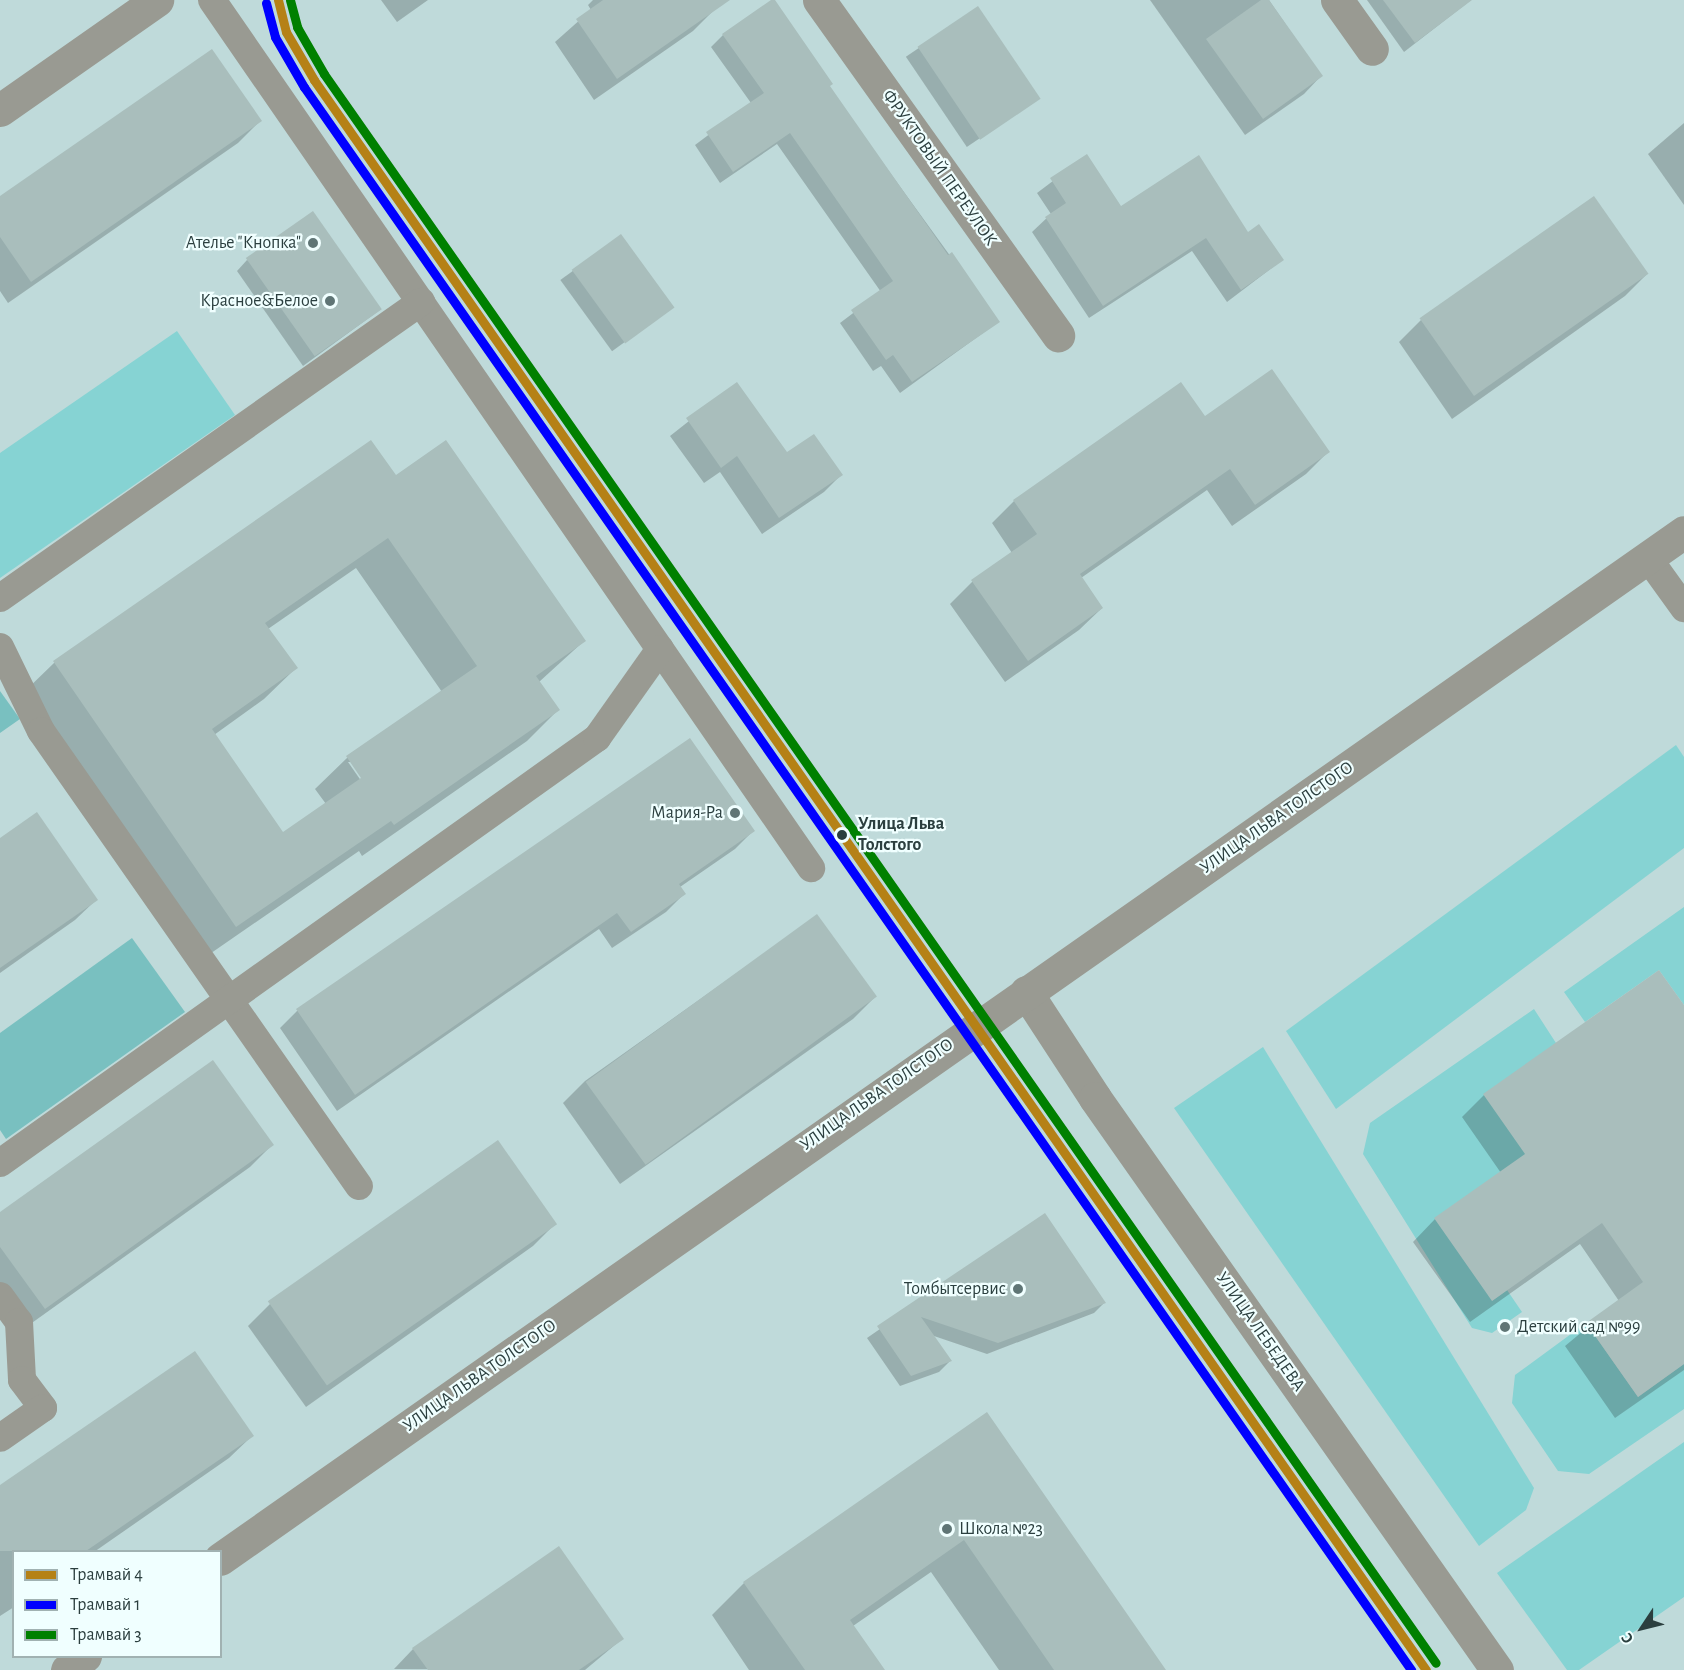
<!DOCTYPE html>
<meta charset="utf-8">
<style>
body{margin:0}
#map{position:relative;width:1684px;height:1670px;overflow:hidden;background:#bfdada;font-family:"Alegreya Sans",sans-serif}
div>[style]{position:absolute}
.green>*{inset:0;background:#86d3d3}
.forest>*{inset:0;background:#79c0c0}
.shadow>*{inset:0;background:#0003;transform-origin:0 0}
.building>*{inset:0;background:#a9bebc;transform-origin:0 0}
.service>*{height:28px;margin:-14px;padding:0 14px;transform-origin:14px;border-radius:14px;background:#999a92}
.minor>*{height:33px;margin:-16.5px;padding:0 16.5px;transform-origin:16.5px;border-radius:16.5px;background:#999a92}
.tertiary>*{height:33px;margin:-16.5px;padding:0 16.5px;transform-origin:16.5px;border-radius:16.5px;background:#999a92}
.tram-1>*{height:9px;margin:-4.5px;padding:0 4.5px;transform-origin:4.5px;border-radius:4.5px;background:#b58116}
.tram-2>*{height:9px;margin:-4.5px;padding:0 4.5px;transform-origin:4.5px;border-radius:4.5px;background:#00f}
.tram-3>*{height:9px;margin:-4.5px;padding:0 4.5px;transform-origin:4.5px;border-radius:4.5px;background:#008000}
.dots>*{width:16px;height:16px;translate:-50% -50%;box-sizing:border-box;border:3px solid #f0ffff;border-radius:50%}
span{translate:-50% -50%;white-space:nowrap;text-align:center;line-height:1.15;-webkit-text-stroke:4.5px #f0ffff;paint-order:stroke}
.street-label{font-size:18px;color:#2b3f3f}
.poi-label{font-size:18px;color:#2b3f3f}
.right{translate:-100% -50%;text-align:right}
.left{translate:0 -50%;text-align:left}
.stop-label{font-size:18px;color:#2b3f3f;font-weight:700}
.legend{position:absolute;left:12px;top:1550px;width:210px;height:108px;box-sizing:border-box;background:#f0ffff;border:2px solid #a1b2b2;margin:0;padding:8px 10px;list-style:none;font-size:18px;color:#2b3f3f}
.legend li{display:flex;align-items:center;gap:12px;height:30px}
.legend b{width:30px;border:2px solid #a1b2b2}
.north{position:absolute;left:1612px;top:1598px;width:60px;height:60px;-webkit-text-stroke:4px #f0ffff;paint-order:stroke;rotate:235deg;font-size:16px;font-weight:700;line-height:24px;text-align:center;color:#2b3f3f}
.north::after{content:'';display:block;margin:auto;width:21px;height:27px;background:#2b3f3f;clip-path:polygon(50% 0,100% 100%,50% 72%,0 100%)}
</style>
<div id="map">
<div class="green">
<i style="clip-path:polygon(177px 331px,235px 415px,0 578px,0 453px)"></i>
<i style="clip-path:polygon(1676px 745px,1684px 757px,1684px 848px,1336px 1109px,1286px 1031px)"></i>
<i style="clip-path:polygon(1684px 907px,1684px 1005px,1659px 970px,1585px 1022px,1564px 992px)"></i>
<i style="clip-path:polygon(1534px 1009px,1556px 1043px,1492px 1301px,1507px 1290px,1522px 1312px,1492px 1333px,1472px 1328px,1363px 1154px,1370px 1123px)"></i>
<i style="clip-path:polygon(1263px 1047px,1534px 1488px,1526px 1510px,1479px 1546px,1174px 1108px)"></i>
<i style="clip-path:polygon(1586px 1323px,1638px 1397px,1684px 1364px,1684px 1409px,1589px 1474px,1558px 1471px,1512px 1403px,1515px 1375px)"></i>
<i style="clip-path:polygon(1684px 1442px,1684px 1597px,1579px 1670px,1567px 1670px,1497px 1573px)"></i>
</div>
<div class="forest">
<i style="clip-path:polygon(0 691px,20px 719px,0 733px)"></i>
<i style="clip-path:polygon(132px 938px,185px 1012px,6px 1139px,0 1130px,0 1033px)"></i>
</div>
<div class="shadow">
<i style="clip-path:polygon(381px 0,428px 0,397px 22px)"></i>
<i style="clip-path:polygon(593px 0,709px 0,715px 9px,693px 31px,594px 100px,555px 42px,591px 10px,588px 5px)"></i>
<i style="clip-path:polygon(1150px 0,1269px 0,1321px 76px,1304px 94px,1245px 135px)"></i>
<i style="clip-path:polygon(1367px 0,1471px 0,1404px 52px)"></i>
<i style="left:978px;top:8px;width:109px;height:87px;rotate:56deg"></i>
<i style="clip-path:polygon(723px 35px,828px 87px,998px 322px,900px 393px,881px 366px,873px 371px,840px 323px,881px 292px,777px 144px,720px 183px,695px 145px,751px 103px,711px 47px)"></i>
<i style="clip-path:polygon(260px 121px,238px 143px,8px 303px,0 291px,0 198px)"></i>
<i style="clip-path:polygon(1684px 123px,1684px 205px,1648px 154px)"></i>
<i style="clip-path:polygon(1086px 156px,1120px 208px,1247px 234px,1282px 260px,1227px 302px,1192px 251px,1089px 318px,1032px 232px,1051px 214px,1037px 193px)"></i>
<i style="left:621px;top:236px;width:88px;height:75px;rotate:54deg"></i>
<i style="clip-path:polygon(247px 260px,381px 309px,303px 366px,237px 271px)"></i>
<i style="clip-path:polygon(1647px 274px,1625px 296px,1452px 419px,1399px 342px,1421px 320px)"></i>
<i style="clip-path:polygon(736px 384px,787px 454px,841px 475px,824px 492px,762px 534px,720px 472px,704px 483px,670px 436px)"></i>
<i style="clip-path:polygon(1181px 384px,1205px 418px,1328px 452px,1306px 474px,1232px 526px,1207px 490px,1081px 578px,1102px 608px,1079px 630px,1005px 682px,950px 604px,972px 582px,1012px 553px,992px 523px,1014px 501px)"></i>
<i style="clip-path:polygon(evenodd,371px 442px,395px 477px,584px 641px,539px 682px,558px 710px,527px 741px,362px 856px,359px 851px,204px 958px,22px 694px,54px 663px,371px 442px,356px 568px,442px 692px,347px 758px,315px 789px,326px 804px,283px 834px,214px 735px,264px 699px,296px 668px,268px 629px,356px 568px,371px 442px,348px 762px,351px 762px,366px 783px,364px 785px,348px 762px)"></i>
<i style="clip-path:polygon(753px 831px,735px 849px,680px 887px,684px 894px,666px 912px,612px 948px,599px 929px,337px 1111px,280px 1028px,297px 1011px)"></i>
<i style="clip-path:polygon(0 840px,96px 900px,75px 920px,0 973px)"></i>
<i style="clip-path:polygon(817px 916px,875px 997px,853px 1019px,620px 1184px,563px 1103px,585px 1081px)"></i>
<i style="clip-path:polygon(1684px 1008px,1684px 1370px,1615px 1418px,1565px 1346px,1619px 1301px,1580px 1244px,1470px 1322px,1413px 1242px,1435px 1219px,1501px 1173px,1462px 1117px,1484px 1095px)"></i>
<i style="clip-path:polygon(272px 1145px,250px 1167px,22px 1330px,0 1300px,0 1214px)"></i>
<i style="clip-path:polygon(1044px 1215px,1104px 1303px,1094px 1313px,987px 1354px,931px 1335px,950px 1361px,939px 1372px,900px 1386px,867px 1338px)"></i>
<i style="clip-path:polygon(555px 1224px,533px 1246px,306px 1407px,248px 1326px,270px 1304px)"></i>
<i style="clip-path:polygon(987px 1414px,1165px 1670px,999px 1670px,931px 1572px,853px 1626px,883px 1670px,749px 1670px,712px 1615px,744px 1583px)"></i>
<i style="clip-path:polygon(252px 1436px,229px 1458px,94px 1552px,14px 1552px,14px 1607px,0 1616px,0 1487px)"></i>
<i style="clip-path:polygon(622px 1639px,585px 1670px,394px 1669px,413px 1649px)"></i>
</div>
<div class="building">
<i style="clip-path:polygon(603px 0,730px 0,617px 79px,576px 19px)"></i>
<i style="clip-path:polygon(771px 0,775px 0,833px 84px,830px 86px,948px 255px,952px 252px,1000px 322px,912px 382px,893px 355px,886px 360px,851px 310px,893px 281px,790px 133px,733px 172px,706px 132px,764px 93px,722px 34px)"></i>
<i style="clip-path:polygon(1261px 0,1269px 0,1323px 76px,1263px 119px,1206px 39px)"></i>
<i style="clip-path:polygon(1383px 0,1472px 0,1415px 43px)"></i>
<i style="left:978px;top:6px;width:112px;height:73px;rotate:56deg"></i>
<i style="clip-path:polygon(212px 49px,262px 121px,31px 282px,0 237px,0 196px)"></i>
<i style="clip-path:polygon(1087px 154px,1121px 206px,1199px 155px,1248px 232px,1259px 224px,1284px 260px,1241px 290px,1206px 238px,1103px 306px,1045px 217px,1066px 203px,1050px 178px)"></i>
<i style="left:1594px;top:196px;width:95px;height:213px;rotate:55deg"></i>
<i style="left:313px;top:211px;width:120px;height:82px;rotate:55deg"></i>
<i style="left:621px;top:234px;width:91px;height:61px;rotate:54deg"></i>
<i style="clip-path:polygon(1272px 369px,1330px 452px,1255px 505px,1230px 469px,1080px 574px,1103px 608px,1028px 661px,971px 580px,1037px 534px,1013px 500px,1181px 382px,1205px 416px)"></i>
<i style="clip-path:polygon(737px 382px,787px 452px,814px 434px,843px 475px,779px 518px,737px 456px,721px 468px,686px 418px)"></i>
<i style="clip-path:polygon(evenodd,371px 440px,396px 475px,446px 440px,586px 641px,536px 676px,560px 710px,394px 825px,391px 821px,236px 927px,53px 661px,371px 440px,388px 538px,477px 666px,346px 756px,361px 778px,283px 832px,212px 729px,298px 668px,265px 623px,388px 538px)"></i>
<i style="clip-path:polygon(690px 738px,755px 831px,679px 884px,686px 894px,631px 932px,617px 913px,355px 1095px,296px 1009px)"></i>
<i style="clip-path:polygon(37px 812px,98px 900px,0 968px,0 838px)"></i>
<i style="left:817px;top:914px;width:102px;height:286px;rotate:54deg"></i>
<i style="clip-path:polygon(1659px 970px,1684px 1005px,1684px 1364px,1638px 1397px,1586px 1323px,1643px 1282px,1602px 1223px,1492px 1301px,1434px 1218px,1525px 1154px,1483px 1094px)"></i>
<i style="clip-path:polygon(213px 1060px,274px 1145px,45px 1309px,0 1247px,0 1212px)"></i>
<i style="left:498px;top:1140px;width:103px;height:281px;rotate:55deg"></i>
<i style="clip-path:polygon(1045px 1213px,1106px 1303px,998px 1343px,921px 1317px,952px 1361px,911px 1376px,877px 1326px)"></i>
<i style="clip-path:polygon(195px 1351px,254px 1436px,86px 1551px,0 1551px,0 1485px)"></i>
<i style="clip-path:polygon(987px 1412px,1166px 1670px,1054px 1670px,964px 1540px,850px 1620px,885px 1670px,805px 1670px,743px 1582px)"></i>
<i style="clip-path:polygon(559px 1546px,624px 1639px,579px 1670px,428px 1670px,412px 1648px)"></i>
</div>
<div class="service">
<i style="left:212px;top:0;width:1055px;rotate:55.39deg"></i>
<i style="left:1648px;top:558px;width:62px;rotate:54.2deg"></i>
<i style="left:0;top:598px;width:515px;rotate:-35.11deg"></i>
<i style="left:0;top:647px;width:93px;rotate:64deg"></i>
<i style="left:41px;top:731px;width:555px;rotate:55.05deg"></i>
<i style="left:0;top:1163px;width:733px;rotate:-35.45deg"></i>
<i style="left:597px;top:738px;width:109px;rotate:-54.7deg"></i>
<i style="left:0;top:1296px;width:32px;rotate:54deg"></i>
<i style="left:19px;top:1322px;width:58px;rotate:87deg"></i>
<i style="left:22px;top:1380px;width:35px;rotate:53deg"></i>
<i style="left:43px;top:1408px;width:52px;rotate:145.1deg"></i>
</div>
<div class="minor">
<i style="left:819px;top:0;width:412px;rotate:54.5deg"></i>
<i style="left:1337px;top:0;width:60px;rotate:54.5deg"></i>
<i style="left:0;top:110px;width:192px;rotate:-35deg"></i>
<i style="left:1026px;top:992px;width:126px;rotate:56.9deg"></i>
<i style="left:1095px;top:1098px;width:699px;rotate:54.9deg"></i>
</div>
<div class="tertiary">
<i style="left:220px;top:1559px;width:1788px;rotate:-35.05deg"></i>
<i style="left:67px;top:1670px;width:23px;rotate:-38deg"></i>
</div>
<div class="tram-1">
<i style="left:278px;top:0;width:33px;rotate:76deg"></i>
<i style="left:286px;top:32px;width:56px;rotate:59.7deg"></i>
<i style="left:314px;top:80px;width:1940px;rotate:55.03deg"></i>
</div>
<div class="tram-2">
<i style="left:266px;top:3px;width:35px;rotate:75deg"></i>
<i style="left:275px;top:37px;width:58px;rotate:59.9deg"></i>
<i style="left:304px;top:87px;width:1932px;rotate:55.03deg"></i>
</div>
<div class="tram-3">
<i style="left:290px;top:0;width:28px;rotate:75deg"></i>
<i style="left:297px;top:27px;width:54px;rotate:60.1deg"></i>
<i style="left:324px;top:74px;width:1939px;rotate:55.02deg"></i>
</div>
<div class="dots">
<i style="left:313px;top:243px;background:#5f7575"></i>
<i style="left:330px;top:301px;background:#5f7575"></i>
<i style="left:735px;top:813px;background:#5f7575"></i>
<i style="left:842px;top:835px;background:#2b3f3f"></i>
<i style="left:1018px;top:1289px;background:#5f7575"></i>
<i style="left:1505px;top:1327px;background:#5f7575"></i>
<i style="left:947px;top:1529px;background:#5f7575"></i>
</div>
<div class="street-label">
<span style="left:939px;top:168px;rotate:55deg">ФРУКТОВЫЙ ПЕРЕУЛОК</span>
<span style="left:1277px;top:818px;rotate:-35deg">УЛИЦА ЛЬВА ТОЛСТОГО</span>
<span style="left:877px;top:1095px;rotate:-35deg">УЛИЦА ЛЬВА ТОЛСТОГО</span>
<span style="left:1260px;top:1332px;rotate:55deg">УЛИЦА ЛЕБЕДЕВА</span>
<span style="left:480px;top:1376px;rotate:-35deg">УЛИЦА ЛЬВА ТОЛСТОГО</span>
</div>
<div class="poi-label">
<span class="right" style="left:301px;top:243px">Ателье "Кнопка"</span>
<span class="right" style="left:318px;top:301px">Красное&amp;Белое</span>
<span class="right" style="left:723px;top:813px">Мария-Ра</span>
<span class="right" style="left:1006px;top:1289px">Томбытсервис</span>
<span class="left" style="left:1517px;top:1327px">Детский сад №99</span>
<span class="left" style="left:959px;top:1529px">Школа №23</span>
</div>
<div class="stop-label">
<span class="left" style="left:858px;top:835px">Улица Льва<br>Толстого</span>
</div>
<ul class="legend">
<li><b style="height:8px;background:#b58116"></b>Трамвай 4</li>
<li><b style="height:8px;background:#00f"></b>Трамвай 1</li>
<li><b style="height:8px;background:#008000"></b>Трамвай 3</li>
</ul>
<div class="north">С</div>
</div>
